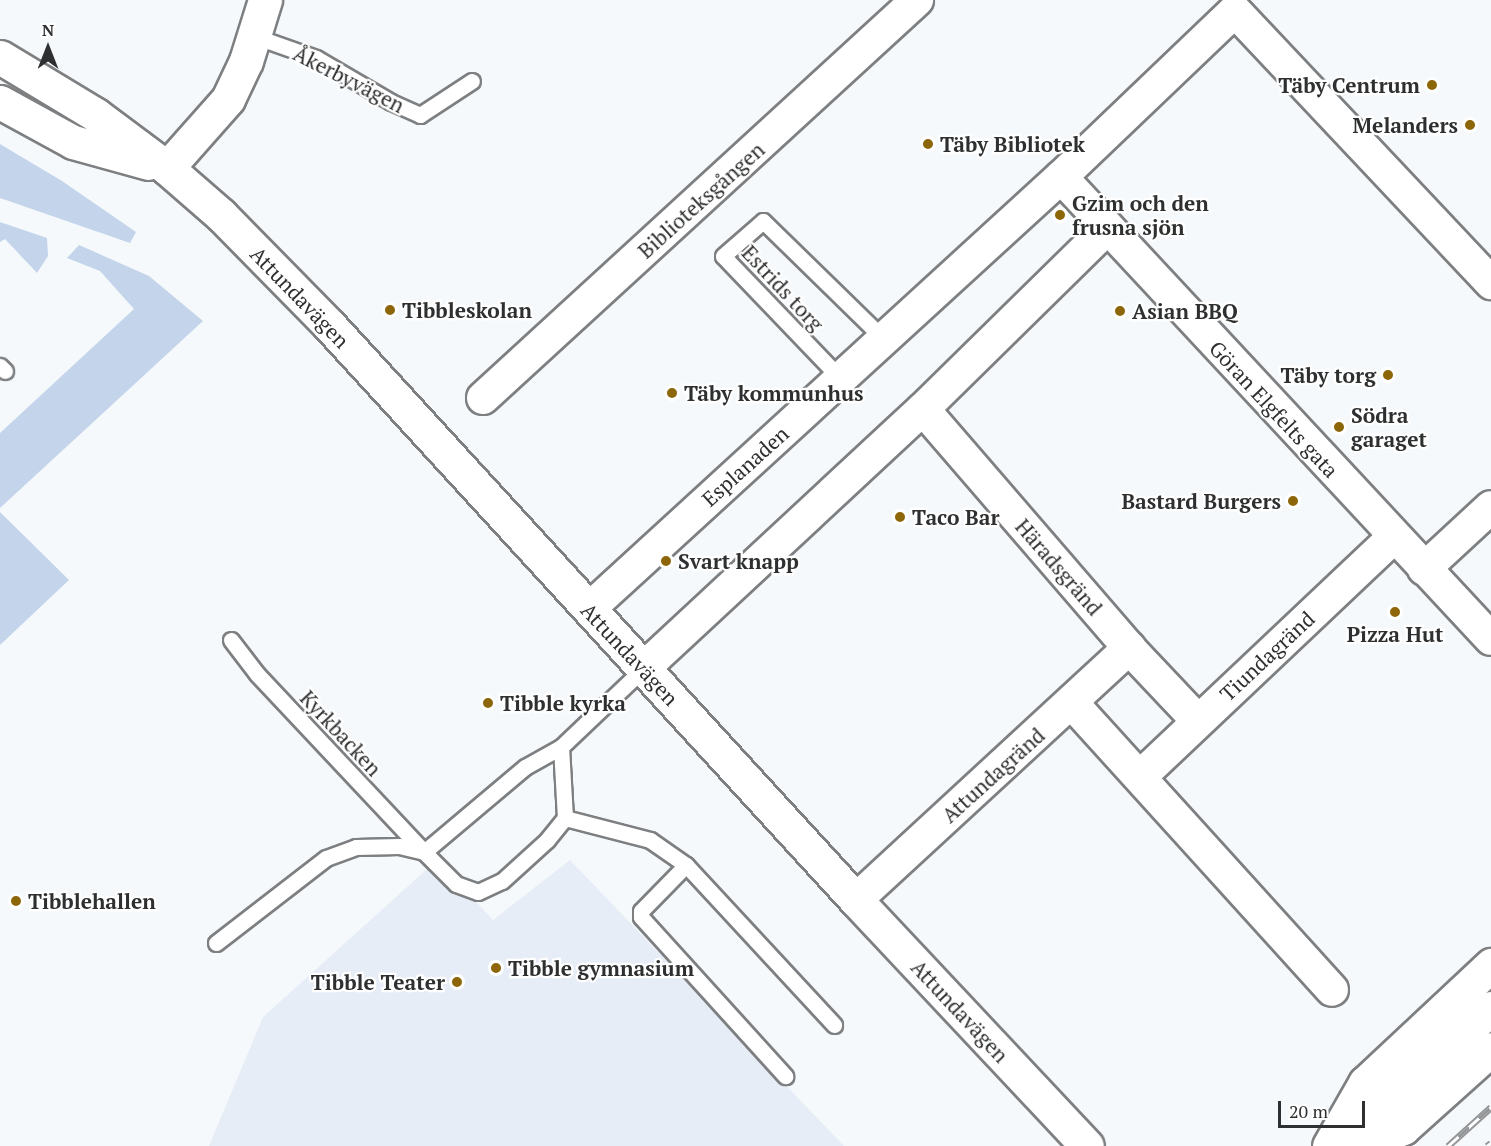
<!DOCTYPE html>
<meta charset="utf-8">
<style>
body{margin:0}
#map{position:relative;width:1491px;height:1146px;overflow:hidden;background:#f6f9fc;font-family:"PT Serif",serif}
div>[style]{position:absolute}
.built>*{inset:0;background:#e6edf6}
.green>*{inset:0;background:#c3d4eb}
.roads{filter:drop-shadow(2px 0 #7d7f81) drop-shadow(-2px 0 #7d7f81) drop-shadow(0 2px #7d7f81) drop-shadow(0 -2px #7d7f81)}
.lane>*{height:15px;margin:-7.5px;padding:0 7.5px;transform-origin:7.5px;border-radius:7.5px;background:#fff}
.street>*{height:32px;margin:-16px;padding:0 16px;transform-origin:16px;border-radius:16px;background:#fff}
.secondary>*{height:33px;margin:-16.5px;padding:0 16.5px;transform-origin:16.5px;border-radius:16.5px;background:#fff}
.rail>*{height:7px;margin-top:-3.5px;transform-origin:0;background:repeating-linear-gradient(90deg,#fff 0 14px,#939597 0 28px);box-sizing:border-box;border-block:2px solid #939597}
.dots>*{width:16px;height:16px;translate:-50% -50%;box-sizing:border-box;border:3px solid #fff;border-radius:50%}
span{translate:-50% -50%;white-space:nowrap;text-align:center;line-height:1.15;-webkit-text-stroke:4.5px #fff;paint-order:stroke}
.street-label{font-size:21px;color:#2e2f30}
.poi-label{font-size:21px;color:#2e2f30;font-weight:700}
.right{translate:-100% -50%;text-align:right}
.left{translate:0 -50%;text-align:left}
.north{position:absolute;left:18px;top:18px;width:60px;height:60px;-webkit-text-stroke:4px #fff;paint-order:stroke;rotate:0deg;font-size:16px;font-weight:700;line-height:24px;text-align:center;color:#2e2f30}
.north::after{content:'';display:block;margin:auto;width:21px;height:27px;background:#2e2f30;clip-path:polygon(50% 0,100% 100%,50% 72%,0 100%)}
.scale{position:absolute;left:1278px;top:1101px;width:87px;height:27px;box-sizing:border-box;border:3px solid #2e2f30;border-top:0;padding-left:8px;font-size:18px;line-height:21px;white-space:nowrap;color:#2e2f30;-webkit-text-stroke:4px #fff;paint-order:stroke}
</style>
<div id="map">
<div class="built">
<i style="clip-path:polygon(437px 860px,493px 920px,570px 860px,844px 1146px,209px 1146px,263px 1017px)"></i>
</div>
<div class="green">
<i style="clip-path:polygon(0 144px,62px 181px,136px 232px,130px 243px,0 198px)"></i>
<i style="clip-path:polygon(0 222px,47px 238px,48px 256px,37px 273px,5px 239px,0 242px)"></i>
<i style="clip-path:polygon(79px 245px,149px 276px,203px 321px,0 508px,0 433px,134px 309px,100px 271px,67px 258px)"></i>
<i style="clip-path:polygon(0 512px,69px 580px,0 645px)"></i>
</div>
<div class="roads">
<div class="lane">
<i style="left:254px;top:36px;width:66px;rotate:19.5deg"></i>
<i style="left:316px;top:58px;width:87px;rotate:30.4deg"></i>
<i style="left:391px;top:102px;width:32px;rotate:24deg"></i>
<i style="left:420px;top:115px;width:62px;rotate:-33.2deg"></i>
<i style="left:0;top:366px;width:7px;rotate:45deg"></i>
<i style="left:841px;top:379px;width:170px;rotate:-133.8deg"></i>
<i style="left:723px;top:256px;width:53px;rotate:-41.2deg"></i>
<i style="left:763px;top:221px;width:169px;rotate:44.3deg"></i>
<i style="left:231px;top:640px;width:43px;rotate:52.6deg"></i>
<i style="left:257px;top:674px;width:244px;rotate:46.8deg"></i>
<i style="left:424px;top:852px;width:45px;rotate:45deg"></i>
<i style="left:456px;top:884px;width:23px;rotate:20deg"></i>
<i style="left:478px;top:892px;width:26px;rotate:-25deg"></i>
<i style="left:502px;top:881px;width:61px;rotate:-42.3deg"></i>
<i style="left:547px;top:840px;width:28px;rotate:-51deg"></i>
<i style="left:565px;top:818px;width:71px;rotate:-93.2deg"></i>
<i style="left:565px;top:818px;width:88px;rotate:14.5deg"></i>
<i style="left:650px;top:840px;width:44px;rotate:34.8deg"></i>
<i style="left:686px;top:865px;width:218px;rotate:47.2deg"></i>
<i style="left:424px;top:852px;width:132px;rotate:-40.1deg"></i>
<i style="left:525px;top:767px;width:41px;rotate:-29.1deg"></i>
<i style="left:561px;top:747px;width:115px;rotate:-43.6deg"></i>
<i style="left:686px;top:865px;width:64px;rotate:134.4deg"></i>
<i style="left:641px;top:911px;width:6px;rotate:90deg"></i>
<i style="left:641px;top:917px;width:215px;rotate:47.8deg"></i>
<i style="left:216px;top:943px;width:139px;rotate:-37.7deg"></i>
<i style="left:326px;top:858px;width:32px;rotate:-20deg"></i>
<i style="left:356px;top:847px;width:43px;rotate:-1.3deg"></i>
<i style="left:399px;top:846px;width:26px;rotate:13deg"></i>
</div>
<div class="street">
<i style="left:1061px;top:177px;width:631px;rotate:47.05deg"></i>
<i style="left:483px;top:398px;width:589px;rotate:-42.52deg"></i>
<i style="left:923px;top:409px;width:316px;rotate:49.2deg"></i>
<i style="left:1129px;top:648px;width:100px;rotate:46.6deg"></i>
<i style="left:1424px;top:569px;width:91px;rotate:-42.8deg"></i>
<i style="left:589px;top:609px;width:640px;rotate:-42.47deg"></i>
<i style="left:1061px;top:177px;width:240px;rotate:-43.7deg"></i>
<i style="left:1235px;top:11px;width:374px;rotate:46.7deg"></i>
<i style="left:644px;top:668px;width:381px;rotate:-42.9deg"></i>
<i style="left:923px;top:409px;width:257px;rotate:-44.5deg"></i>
<i style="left:1072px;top:703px;width:387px;rotate:47.8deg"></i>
<i style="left:1141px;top:776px;width:348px;rotate:-43.4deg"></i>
<i style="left:856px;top:900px;width:372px;rotate:-42.7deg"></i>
</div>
<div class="secondary">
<i style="left:0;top:57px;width:112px;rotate:31.1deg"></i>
<i style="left:96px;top:115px;width:89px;rotate:36.7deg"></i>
<i style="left:167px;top:168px;width:72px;rotate:41deg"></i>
<i style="left:221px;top:215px;width:156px;rotate:45.5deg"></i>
<i style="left:330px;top:326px;width:779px;rotate:47.5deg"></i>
<i style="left:856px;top:900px;width:337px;rotate:46.8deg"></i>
<i style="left:0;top:102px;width:83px;rotate:28.7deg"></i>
<i style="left:73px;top:142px;width:78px;rotate:15.6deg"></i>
<i style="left:167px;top:168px;width:92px;rotate:-48.5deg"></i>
<i style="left:228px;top:99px;width:42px;rotate:-64.7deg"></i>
<i style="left:246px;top:61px;width:64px;rotate:-72.7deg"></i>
<i style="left:1340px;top:1145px;width:204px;rotate:-42.2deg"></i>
<i style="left:1329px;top:1146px;width:73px;rotate:-60.3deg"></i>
<i style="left:1365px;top:1083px;width:173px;rotate:-43.1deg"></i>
<i style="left:1361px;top:1146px;width:46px;rotate:-23.2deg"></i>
<i style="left:1403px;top:1128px;width:118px;rotate:-41.9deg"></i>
</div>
</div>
<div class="rail">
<i style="left:1448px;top:1146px;width:58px;rotate:-42.2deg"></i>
<i style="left:1487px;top:1146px;width:5px;rotate:-37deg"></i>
</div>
<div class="dots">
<i style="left:1432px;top:85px;background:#8d6609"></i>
<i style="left:1470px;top:125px;background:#8d6609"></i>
<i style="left:928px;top:144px;background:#8d6609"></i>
<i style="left:1060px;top:215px;background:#8d6609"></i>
<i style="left:390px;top:310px;background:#8d6609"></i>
<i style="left:1120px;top:311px;background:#8d6609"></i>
<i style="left:1388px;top:375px;background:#8d6609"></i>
<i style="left:672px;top:393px;background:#8d6609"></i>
<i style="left:1339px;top:427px;background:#8d6609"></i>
<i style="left:1293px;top:501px;background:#8d6609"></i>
<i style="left:900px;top:517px;background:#8d6609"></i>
<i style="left:666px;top:561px;background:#8d6609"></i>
<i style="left:1395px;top:612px;background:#8d6609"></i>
<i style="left:488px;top:703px;background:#8d6609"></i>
<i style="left:16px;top:901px;background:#8d6609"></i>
<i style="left:496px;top:968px;background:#8d6609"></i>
<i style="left:457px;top:982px;background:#8d6609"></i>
</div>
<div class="street-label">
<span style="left:349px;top:79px;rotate:27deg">Åkerbyvägen</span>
<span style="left:701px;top:200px;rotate:-42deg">Biblioteksgången</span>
<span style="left:783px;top:288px;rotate:47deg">Estrids torg</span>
<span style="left:300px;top:297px;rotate:46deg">Attundavägen</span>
<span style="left:1274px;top:409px;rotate:47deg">Göran Elgfelts gata</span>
<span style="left:745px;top:466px;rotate:-42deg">Esplanaden</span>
<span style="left:1059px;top:567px;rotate:49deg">Häradsgränd</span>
<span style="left:630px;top:654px;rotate:47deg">Attundavägen</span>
<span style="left:1267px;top:656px;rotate:-43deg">Tiundagränd</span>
<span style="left:341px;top:733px;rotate:47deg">Kyrkbacken</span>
<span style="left:993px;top:775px;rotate:-42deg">Attundagränd</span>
<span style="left:960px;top:1011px;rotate:47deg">Attundavägen</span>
</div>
<div class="poi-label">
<span class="right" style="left:1420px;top:85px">Täby Centrum</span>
<span class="right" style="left:1458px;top:125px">Melanders</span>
<span class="left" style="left:940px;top:144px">Täby Bibliotek</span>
<span class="left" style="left:1072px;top:215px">Gzim och den<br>frusna sjön</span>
<span class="left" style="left:402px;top:310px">Tibbleskolan</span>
<span class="left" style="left:1132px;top:311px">Asian BBQ</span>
<span class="right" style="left:1376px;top:375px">Täby torg</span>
<span class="left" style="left:684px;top:393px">Täby kommunhus</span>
<span class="left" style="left:1351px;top:427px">Södra<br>garaget</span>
<span class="right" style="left:1281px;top:501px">Bastard Burgers</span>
<span class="left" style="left:912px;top:517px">Taco Bar</span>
<span class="left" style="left:678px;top:561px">Svart knapp</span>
<span style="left:1395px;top:634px">Pizza Hut</span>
<span class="left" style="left:500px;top:703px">Tibble kyrka</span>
<span class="left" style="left:28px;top:901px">Tibblehallen</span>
<span class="left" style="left:508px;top:968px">Tibble gymnasium</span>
<span class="right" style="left:445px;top:982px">Tibble Teater</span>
</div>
<div class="north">N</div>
<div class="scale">20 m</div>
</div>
